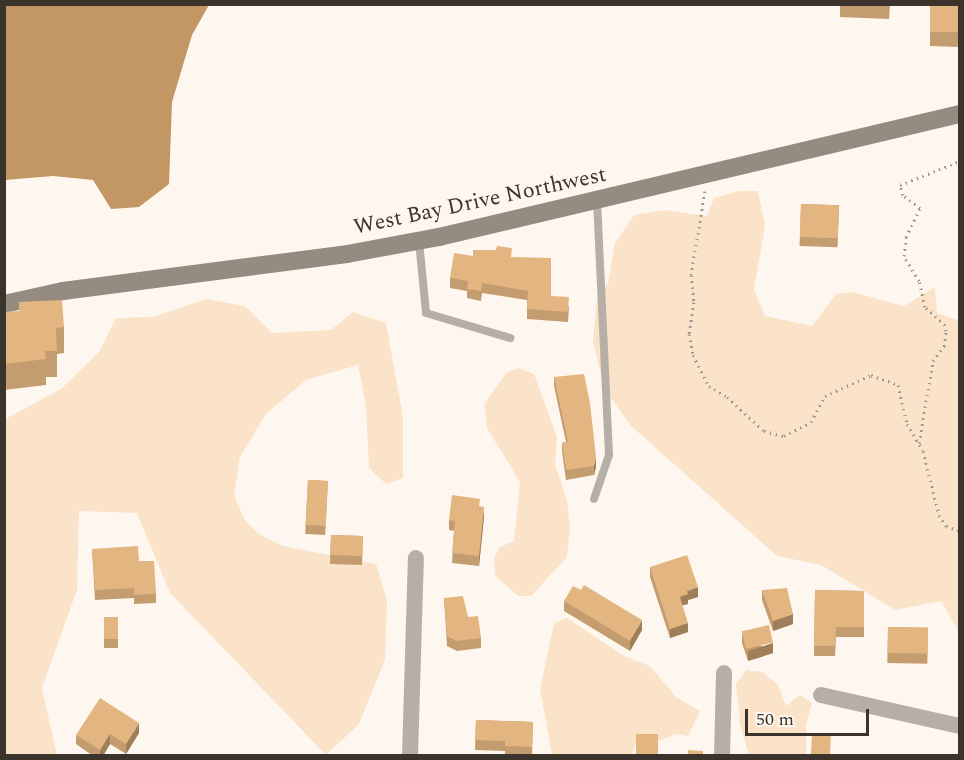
<!DOCTYPE html>
<style>
body{margin:0}
#map{position:relative;width:964px;height:760px;overflow:hidden;background:#fef7f0;font-family:Spectral,serif}
div>[style]{position:absolute}
.green>*{inset:0;background:#fbe3ca}
.water>*{inset:0;background:#c39764}
.path>*{height:3px;margin-top:-1.5px;transform-origin:0;background:repeating-linear-gradient(90deg,#9f9891 0 1.5px,transparent 0 6px)}
.lane>*{height:8px;margin:-4px;padding:0 4px;transform-origin:4px;border-radius:4px;background:#b6afa7}
.street>*{height:16px;margin:-8px;padding:0 8px;transform-origin:8px;border-radius:8px;background:#b6afa7}
.secondary>*{height:18px;margin:-9px;padding:0 9px;transform-origin:9px;border-radius:9px;background:#968b80}
.wall>*{inset:0;background:#c39c6f;transform-origin:0 0}
.shaded-wall>*{inset:0;background:#9f7f5a}
.building>*{inset:0;background:#e3b581;transform-origin:0 0}
span{translate:-50% -50%;white-space:nowrap;text-align:center;line-height:1.15;-webkit-text-stroke:5px #fef7f0;paint-order:stroke}
.street-label{font-size:22px;color:#3b342d}
.frame{position:absolute;inset:0;border:6px solid #3b342d;pointer-events:none}
.scale{position:absolute;left:745px;top:709px;width:124px;height:27px;box-sizing:border-box;border:3px solid #3b342d;border-top:0;padding-left:8px;font-size:18px;line-height:21px;white-space:nowrap;color:#3b342d;-webkit-text-stroke:4px #fef7f0;paint-order:stroke}
</style>
<div id="map">
<div class="green">
<i style="clip-path:polygon(739px 191px,758px 191px,765px 226px,754px 290px,765px 316px,812px 326px,836px 294px,852px 292px,904px 306px,935px 287px,937px 313px,957px 320px,959px 317px,959px 632px,941px 601px,895px 610px,821px 565px,777px 556px,630px 425px,604px 388px,593px 341px,597px 298px,608px 283px,615px 243px,634px 215px,665px 210px,707px 216px,714px 198px)"></i>
<i style="clip-path:polygon(206px 299px,245px 306px,272px 333px,331px 330px,353px 312px,386px 323px,403px 417px,403px 478px,386px 484px,369px 468px,366px 406px,358px 365px,306px 380px,266px 414px,240px 457px,234px 495px,244px 519px,257px 533px,283px 546px,376px 564px,387px 601px,385px 660px,359px 724px,326px 755px,170px 593px,137px 513px,79px 511px,77px 590px,42px 688px,57px 755px,5px 756px,5px 419px,61px 389px,100px 351px,116px 318px,153px 317px)"></i>
<i style="clip-path:polygon(518px 368px,534px 374px,557px 437px,555px 464px,567px 500px,570px 528px,567px 557px,531px 596px,518px 596px,495px 576px,494px 558px,500px 547px,514px 541px,520px 482px,487px 428px,484px 404px,506px 373px)"></i>
<i style="clip-path:polygon(567px 618px,624px 656px,650px 666px,676px 697px,700px 711px,688px 736px,676px 734px,659px 741px,638px 739px,631px 755px,552px 755px,540px 689px,554px 623px)"></i>
<i style="clip-path:polygon(746px 670px,763px 672px,778px 685px,786px 706px,800px 695px,812px 703px,806px 725px,806px 755px,749px 755px,740px 724px,736px 684px)"></i>
</div>
<div class="water">
<i style="clip-path:polygon(5px 4px,209px 5px,192px 35px,172px 102px,169px 184px,139px 207px,111px 209px,93px 180px,53px 176px,5px 180px)"></i>
</div>
<div class="path">
<i style="left:705px;top:191px;width:85px;rotate:99.5deg"></i>
<i style="left:691px;top:275px;width:27px;rotate:84deg"></i>
<i style="left:694px;top:302px;width:32px;rotate:99deg"></i>
<i style="left:689px;top:334px;width:21px;rotate:79deg"></i>
<i style="left:693px;top:355px;width:35px;rotate:63deg"></i>
<i style="left:709px;top:386px;width:21px;rotate:31deg"></i>
<i style="left:727px;top:397px;width:50px;rotate:42.6deg"></i>
<i style="left:764px;top:431px;width:21px;rotate:14deg"></i>
<i style="left:784px;top:436px;width:30px;rotate:-27deg"></i>
<i style="left:811px;top:422px;width:30px;rotate:-62deg"></i>
<i style="left:825px;top:396px;width:51px;rotate:-24.5deg"></i>
<i style="left:871px;top:375px;width:29px;rotate:20deg"></i>
<i style="left:898px;top:385px;width:40px;rotate:77deg"></i>
<i style="left:907px;top:424px;width:31px;rotate:59deg"></i>
<i style="left:923px;top:451px;width:66px;rotate:76deg"></i>
<i style="left:939px;top:515px;width:13px;rotate:58deg"></i>
<i style="left:946px;top:526px;width:15px;rotate:20deg"></i>
<i style="left:919px;top:443px;width:83px;rotate:-80.3deg"></i>
<i style="left:933px;top:361px;width:19px;rotate:-54deg"></i>
<i style="left:944px;top:346px;width:15px;rotate:-82deg"></i>
<i style="left:946px;top:331px;width:6px;rotate:-99deg"></i>
<i style="left:945px;top:325px;width:27px;rotate:-138deg"></i>
<i style="left:925px;top:307px;width:27px;rotate:-103deg"></i>
<i style="left:919px;top:281px;width:29px;rotate:-121deg"></i>
<i style="left:904px;top:256px;width:19px;rotate:-84deg"></i>
<i style="left:906px;top:237px;width:32px;rotate:-64deg"></i>
<i style="left:920px;top:208px;width:21px;rotate:-143deg"></i>
<i style="left:903px;top:195px;width:10px;rotate:-107deg"></i>
<i style="left:900px;top:185px;width:65px;rotate:-21.8deg"></i>
</div>
<div class="lane">
<i style="left:419px;top:241px;width:72px;rotate:84.4deg"></i>
<i style="left:426px;top:313px;width:88px;rotate:16.6deg"></i>
<i style="left:594px;top:499px;width:46px;rotate:-71.2deg"></i>
<i style="left:609px;top:455px;width:253px;rotate:-92.7deg"></i>
</div>
<div class="street">
<i style="left:821px;top:695px;width:142px;rotate:12.6deg"></i>
<i style="left:410px;top:756px;width:198px;rotate:-88.3deg"></i>
<i style="left:722px;top:756px;width:83px;rotate:-88.6deg"></i>
</div>
<div class="secondary">
<i style="left:4px;top:304px;width:60px;rotate:-12.4deg"></i>
<i style="left:63px;top:291px;width:286px;rotate:-7.4deg"></i>
<i style="left:347px;top:254px;width:94px;rotate:-10.5deg"></i>
<i style="left:439px;top:237px;width:535px;rotate:-13.28deg"></i>
</div>
<div class="wall">
<i style="clip-path:polygon(840px 4px,890px 4px,889px 19px,840px 17px)"></i>
<i style="clip-path:polygon(960px 4px,960px 47px,930px 46px,930px 32px)"></i>
<i style="left:801px;top:204px;width:38px;height:42px;rotate:2deg"></i>
<i style="clip-path:polygon(473px 256px,512px 257px,551px 296px,569px 307px,568px 322px,527px 319px,527px 300px,482px 293px,481px 301px,467px 298px,467px 291px,450px 288px,450px 278px)"></i>
<i style="clip-path:polygon(4px 312px,64px 327px,64px 353px,57px 354px,57px 377px,46px 377px,46px 385px,4px 390px)"></i>
<i style="clip-path:polygon(554px 377px,596px 467px,594px 475px,566px 480px,562px 452px,562px 443px,566px 442px,554px 386px)"></i>
<i style="left:308px;top:480px;width:20px;height:54px;rotate:3deg"></i>
<i style="clip-path:polygon(480px 506px,484px 517px,479px 566px,452px 563px,454px 531px,449px 530px,449px 520px)"></i>
<i style="left:331px;top:535px;width:32px;height:29px;rotate:2deg"></i>
<i style="clip-path:polygon(92px 549px,139px 561px,156px 594px,156px 603px,134px 604px,134px 598px,95px 600px)"></i>
<i style="clip-path:polygon(650px 567px,698px 597px,688px 600px,688px 604px,682px 605px,688px 632px,670px 638px,650px 577px)"></i>
<i style="clip-path:polygon(762px 590px,793px 624px,773px 631px,762px 600px)"></i>
<i style="clip-path:polygon(815px 590px,864px 591px,864px 637px,836px 637px,835px 656px,814px 656px)"></i>
<i style="clip-path:polygon(444px 598px,468px 617px,481px 638px,481px 648px,457px 651px,447px 646px)"></i>
<i style="clip-path:polygon(564px 601px,642px 630px,630px 651px,564px 611px)"></i>
<i style="left:104px;top:617px;width:14px;height:31px"></i>
<i style="left:888px;top:627px;width:40px;height:36px;rotate:1deg"></i>
<i style="clip-path:polygon(742px 634px,773px 653px,748px 661px,742px 643px)"></i>
<i style="clip-path:polygon(476px 720px,533px 722px,532px 756px,505px 756px,505px 751px,475px 750px)"></i>
<i style="clip-path:polygon(139px 733px,126px 754px,110px 744px,103px 756px,93px 756px,76px 744px,76px 735px)"></i>
</div>
<div class="shaded-wall">
<i style="clip-path:polygon(596px 457px,596px 467px,594px 475px,594px 466px)"></i>
<i style="clip-path:polygon(484px 507px,484px 517px,479px 566px,479px 556px)"></i>
<i style="clip-path:polygon(698px 587px,698px 597px,688px 600px,688px 604px,680px 606px,680px 597px,687px 591px)"></i>
<i style="clip-path:polygon(793px 614px,793px 624px,773px 631px,773px 621px)"></i>
<i style="clip-path:polygon(642px 620px,642px 630px,630px 651px,630px 641px)"></i>
<i style="clip-path:polygon(688px 623px,688px 632px,670px 638px,670px 629px)"></i>
<i style="clip-path:polygon(773px 643px,773px 653px,748px 661px,748px 651px)"></i>
<i style="clip-path:polygon(139px 723px,139px 733px,126px 754px,126px 744px)"></i>
<i style="clip-path:polygon(110px 734px,110px 744px,103px 756px,100px 756px,100px 750px)"></i>
</div>
<div class="building">
<i style="left:930px;top:4px;width:30px;height:28px"></i>
<i style="left:801px;top:204px;width:38px;height:33px;rotate:2deg"></i>
<i style="clip-path:polygon(497px 246px,512px 248px,511px 257px,551px 258px,551px 296px,569px 297px,568px 312px,527px 309px,528px 291px,482px 283px,481px 291px,467px 289px,468px 281px,450px 278px,454px 253px,473px 256px,473px 250px,496px 250px)"></i>
<i style="clip-path:polygon(62px 300px,64px 327px,56px 328px,57px 351px,45px 351px,46px 359px,4px 364px,4px 312px,19px 311px,19px 302px)"></i>
<i style="clip-path:polygon(584px 374px,590px 403px,596px 457px,594px 466px,566px 470px,562px 443px,568px 442px,554px 377px)"></i>
<i style="left:308px;top:480px;width:20px;height:45px;rotate:3deg"></i>
<i style="clip-path:polygon(452px 495px,480px 499px,479px 506px,484px 507px,479px 556px,452px 553px,455px 521px,449px 520px)"></i>
<i style="left:331px;top:535px;width:32px;height:20px;rotate:2deg"></i>
<i style="clip-path:polygon(138px 546px,139px 561px,154px 561px,156px 594px,134px 595px,134px 588px,95px 590px,92px 549px)"></i>
<i style="clip-path:polygon(687px 555px,698px 587px,687px 591px,688px 594px,680px 597px,688px 623px,670px 629px,650px 567px)"></i>
<i style="clip-path:polygon(584px 585px,642px 620px,630px 641px,564px 601px,573px 586px,581px 590px)"></i>
<i style="clip-path:polygon(787px 588px,793px 614px,773px 621px,762px 590px)"></i>
<i style="clip-path:polygon(815px 590px,864px 591px,864px 627px,836px 627px,835px 646px,814px 646px)"></i>
<i style="clip-path:polygon(463px 596px,468px 617px,478px 616px,481px 638px,457px 641px,447px 636px,444px 598px)"></i>
<i style="left:104px;top:617px;width:14px;height:22px"></i>
<i style="left:769px;top:625px;width:18px;height:28px;rotate:77deg"></i>
<i style="left:888px;top:627px;width:40px;height:26px;rotate:1deg"></i>
<i style="clip-path:polygon(100px 698px,139px 723px,126px 744px,110px 734px,100px 750px,76px 735px)"></i>
<i style="clip-path:polygon(476px 720px,533px 722px,532px 747px,505px 746px,505px 741px,475px 740px)"></i>
<i style="left:658px;top:734px;width:22px;height:22px;rotate:90deg"></i>
<i style="left:812px;top:734px;width:19px;height:22px;rotate:3deg"></i>
<i style="clip-path:polygon(688px 750px,703px 751px,703px 756px,688px 756px)"></i>
</div>
<div class="street-label">
<span style="left:480px;top:201px;rotate:-12deg">West Bay Drive Northwest</span>
</div>
<div class="frame"></div>
<div class="scale">50 m</div>
</div>
